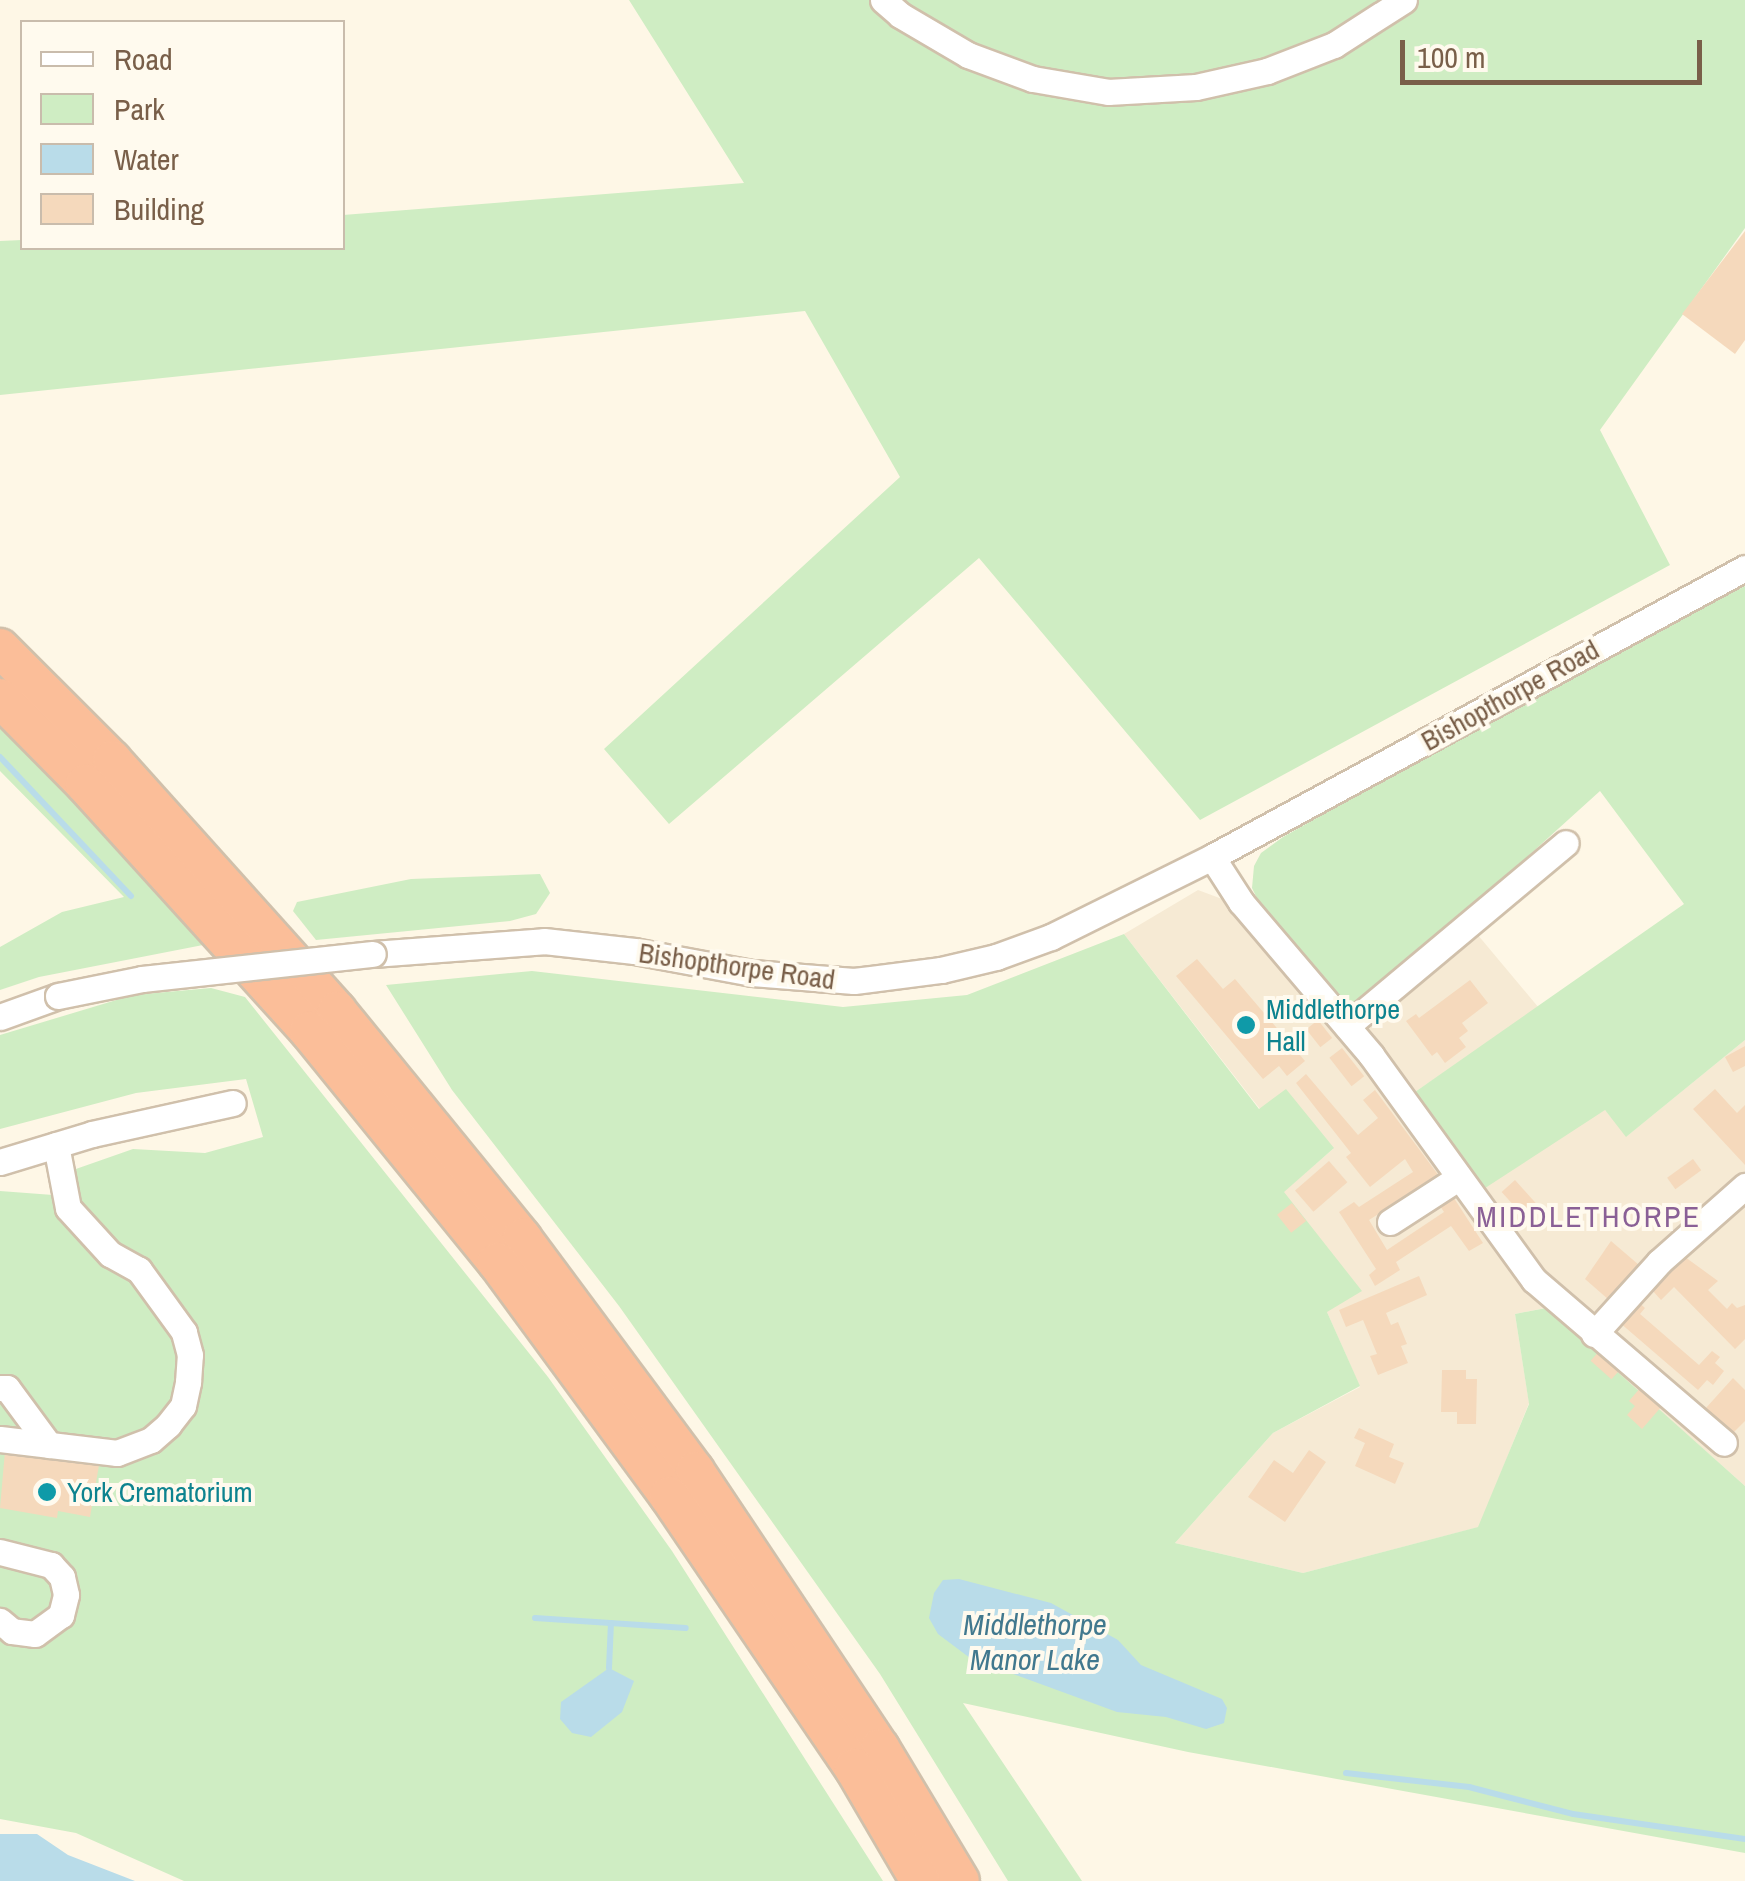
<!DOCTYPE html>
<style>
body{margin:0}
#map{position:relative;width:1745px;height:1881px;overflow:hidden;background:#fef7e6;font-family:"Archivo Narrow",sans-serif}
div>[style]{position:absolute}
.residential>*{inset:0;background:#f6ead4}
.green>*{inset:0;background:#cfedc3}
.water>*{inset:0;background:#b9dce9}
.stream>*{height:6px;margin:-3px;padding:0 3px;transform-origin:3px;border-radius:3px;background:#b9dce9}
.building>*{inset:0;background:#f5d9bc;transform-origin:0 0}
.roads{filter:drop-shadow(2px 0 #d0c0ab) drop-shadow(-2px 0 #d0c0ab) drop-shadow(0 2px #d0c0ab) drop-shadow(0 -2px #d0c0ab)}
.minor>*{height:25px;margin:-12.5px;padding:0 12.5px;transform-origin:12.5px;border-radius:12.5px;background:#fff}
.highway>*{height:38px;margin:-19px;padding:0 19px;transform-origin:19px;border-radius:19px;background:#fbbe99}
.bridges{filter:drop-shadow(2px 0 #d0c0ab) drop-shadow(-2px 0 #d0c0ab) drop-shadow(0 2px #d0c0ab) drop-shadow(0 -2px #d0c0ab)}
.minor-bridge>*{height:25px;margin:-12.5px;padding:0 12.5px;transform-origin:12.5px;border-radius:12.5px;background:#fff}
.dots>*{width:28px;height:28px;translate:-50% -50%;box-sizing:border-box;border:5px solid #fffaee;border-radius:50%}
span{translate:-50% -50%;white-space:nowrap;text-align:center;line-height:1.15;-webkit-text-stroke:8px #fffaee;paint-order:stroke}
.street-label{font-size:28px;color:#795f49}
.culture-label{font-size:28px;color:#0d838f}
.left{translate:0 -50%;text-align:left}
.neighbourhood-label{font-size:30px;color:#8a6096;letter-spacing:2.5px}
.water-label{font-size:30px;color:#41788e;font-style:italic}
.legend{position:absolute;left:20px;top:20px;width:325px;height:230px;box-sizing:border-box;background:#fffaee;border:2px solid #c9bcac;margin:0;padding:12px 18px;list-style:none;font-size:30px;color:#795f49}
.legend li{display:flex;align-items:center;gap:20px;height:50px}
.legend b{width:50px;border:2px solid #c9bcac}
.scale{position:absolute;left:1400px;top:40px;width:302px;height:45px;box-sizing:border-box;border:5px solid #795f49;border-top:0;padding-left:12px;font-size:30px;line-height:35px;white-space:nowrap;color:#795f49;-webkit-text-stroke:8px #fffaee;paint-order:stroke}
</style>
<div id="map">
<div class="residential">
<i style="clip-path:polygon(1198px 890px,1265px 915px,1462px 916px,1539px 1008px,1415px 1092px,1605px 1110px,1627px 1136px,1745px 1040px,1745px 1486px,1545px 1308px,1515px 1314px,1529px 1403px,1479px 1527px,1303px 1573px,1175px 1543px,1273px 1433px,1360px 1387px,1327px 1312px,1283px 1192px,1333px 1149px,1260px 1109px,1124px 934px)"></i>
</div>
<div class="green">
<i style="clip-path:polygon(629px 0,1745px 0,1745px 228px,1600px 430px,1670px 565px,1200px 820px,979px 558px,669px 824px,604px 749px,900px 477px,805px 311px,0 395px,0 241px,22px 240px,22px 248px,342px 248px,343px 215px,744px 183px)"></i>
<i style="clip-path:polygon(1745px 586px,1745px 1040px,1626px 1137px,1605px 1110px,1479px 1192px,1415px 1092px,1684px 904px,1600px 791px,1462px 916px,1346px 1010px,1265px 915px,1252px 888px,1254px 866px,1261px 853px,1283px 837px,1635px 639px)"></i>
<i style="clip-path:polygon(0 719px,163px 895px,203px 945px,39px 977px,0 990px,0 947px,62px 912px,124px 897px,0 771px)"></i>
<i style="clip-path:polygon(540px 874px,550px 893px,536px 914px,510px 921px,316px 940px,293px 911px,297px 902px,411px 879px)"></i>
<i style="clip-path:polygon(1124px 934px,1259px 1109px,1286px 1089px,1334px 1148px,1284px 1192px,1362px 1291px,1327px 1312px,1360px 1386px,1273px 1433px,1175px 1543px,1303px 1573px,1478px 1527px,1529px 1404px,1515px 1314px,1546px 1308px,1745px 1486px,1745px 1853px,1188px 1752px,963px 1703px,1082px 1881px,1008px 1881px,880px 1674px,619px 1306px,452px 1090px,386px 985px,532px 971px,843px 1007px,967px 995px)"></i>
<i style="clip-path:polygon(211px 988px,245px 997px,548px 1377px,672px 1551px,883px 1881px,184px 1881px,76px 1833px,0 1819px,0 1191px,53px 1195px,73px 1170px,133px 1149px,205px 1153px,263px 1137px,246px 1079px,136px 1093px,0 1129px,0 1035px,133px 995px)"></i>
</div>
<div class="water">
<i style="clip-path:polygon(959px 1579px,1051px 1603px,1118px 1640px,1141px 1665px,1222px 1699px,1227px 1708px,1224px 1723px,1206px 1729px,1166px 1717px,1117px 1712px,970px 1658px,938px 1634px,929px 1618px,934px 1593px,943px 1580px)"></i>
<i style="clip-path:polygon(609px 1668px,634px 1681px,622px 1712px,591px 1737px,572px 1733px,560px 1719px,561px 1702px)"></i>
<i style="clip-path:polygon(0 1834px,37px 1834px,68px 1855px,135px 1881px,0 1881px)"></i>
</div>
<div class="stream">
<i style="left:0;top:757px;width:191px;rotate:46.7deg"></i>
<i style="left:535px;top:1618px;width:151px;rotate:3.8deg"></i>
<i style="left:609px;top:1668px;width:45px;rotate:-87.5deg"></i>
<i style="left:1346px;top:1773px;width:124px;rotate:6.5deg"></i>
<i style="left:1469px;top:1787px;width:107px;rotate:14.6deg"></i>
<i style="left:1573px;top:1814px;width:174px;rotate:8.3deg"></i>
</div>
<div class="building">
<i style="clip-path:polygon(1745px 231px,1745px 340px,1735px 354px,1682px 314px)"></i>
<i style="clip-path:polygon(1197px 959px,1223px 989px,1235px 979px,1305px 1061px,1287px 1076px,1279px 1066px,1263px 1079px,1176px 976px)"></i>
<i style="clip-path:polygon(1470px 980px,1488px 1003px,1462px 1023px,1468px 1031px,1459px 1038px,1466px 1047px,1445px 1063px,1437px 1052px,1432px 1056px,1406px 1021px,1416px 1014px,1419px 1018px)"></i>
<i style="left:1318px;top:1020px;width:23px;height:15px;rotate:52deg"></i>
<i style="clip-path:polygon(1745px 1046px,1745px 1066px,1733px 1072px,1725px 1057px)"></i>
<i style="left:1342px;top:1048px;width:36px;height:16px;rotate:52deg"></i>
<i style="clip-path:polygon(1306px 1074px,1358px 1135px,1378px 1118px,1363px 1100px,1375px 1090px,1442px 1180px,1427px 1190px,1424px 1185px,1369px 1220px,1387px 1250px,1444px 1212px,1438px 1203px,1452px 1195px,1483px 1243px,1469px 1251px,1451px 1226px,1396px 1262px,1400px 1270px,1375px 1286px,1369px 1275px,1376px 1269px,1339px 1212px,1354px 1202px,1359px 1207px,1413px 1172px,1405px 1159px,1370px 1187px,1346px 1157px,1351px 1153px,1296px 1083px)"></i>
<i style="clip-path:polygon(1715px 1089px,1737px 1113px,1745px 1105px,1745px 1165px,1693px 1109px)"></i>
<i style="left:1693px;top:1159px;width:14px;height:32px;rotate:54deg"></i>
<i style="left:1329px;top:1161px;width:28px;height:45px;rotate:49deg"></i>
<i style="left:1515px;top:1180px;width:39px;height:18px;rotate:48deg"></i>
<i style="left:1292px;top:1203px;width:23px;height:19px;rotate:52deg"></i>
<i style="clip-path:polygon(1611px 1241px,1639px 1265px,1609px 1300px,1585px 1279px)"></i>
<i style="clip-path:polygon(1685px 1257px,1718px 1281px,1708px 1290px,1727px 1309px,1732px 1303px,1737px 1308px,1745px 1305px,1745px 1339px,1735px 1349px,1674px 1287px,1661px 1300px,1652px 1290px)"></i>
<i style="clip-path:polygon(1419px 1276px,1427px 1295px,1386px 1313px,1391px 1325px,1398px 1322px,1407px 1344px,1401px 1346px,1408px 1363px,1378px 1375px,1370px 1356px,1377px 1354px,1363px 1320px,1346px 1327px,1339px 1310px)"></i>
<i style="clip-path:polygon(1637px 1301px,1645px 1308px,1640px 1314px,1699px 1365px,1712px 1351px,1720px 1357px,1715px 1363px,1724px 1371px,1713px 1385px,1707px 1380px,1698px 1390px,1619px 1322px)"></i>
<i style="left:1602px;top:1348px;width:28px;height:17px;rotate:42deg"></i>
<i style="clip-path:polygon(1442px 1370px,1466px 1370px,1466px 1379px,1477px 1379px,1476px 1424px,1457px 1424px,1457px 1412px,1441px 1412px)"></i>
<i style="clip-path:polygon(1733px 1378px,1745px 1390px,1745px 1421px,1732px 1434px,1705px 1409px)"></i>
<i style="clip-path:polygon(1641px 1387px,1662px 1406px,1642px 1429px,1627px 1415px,1635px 1406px,1629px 1401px)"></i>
<i style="clip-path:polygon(1359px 1428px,1394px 1444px,1389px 1457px,1404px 1463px,1395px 1484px,1355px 1466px,1365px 1443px,1354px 1438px)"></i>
<i style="clip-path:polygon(65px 1441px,102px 1448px,90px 1517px,58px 1511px,57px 1518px,0 1508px,5px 1451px,61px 1461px)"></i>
<i style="clip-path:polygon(1309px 1450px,1326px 1462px,1285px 1522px,1248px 1497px,1274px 1460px,1293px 1473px)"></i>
</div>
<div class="roads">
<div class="minor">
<i style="left:883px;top:0;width:23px;rotate:41deg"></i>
<i style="left:900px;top:15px;width:79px;rotate:30.5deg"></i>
<i style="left:968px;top:55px;width:69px;rotate:20.3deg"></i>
<i style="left:1033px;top:79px;width:76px;rotate:9.8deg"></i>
<i style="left:1108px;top:92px;width:88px;rotate:-3.3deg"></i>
<i style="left:1196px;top:87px;width:73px;rotate:-12.7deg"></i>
<i style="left:1267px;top:71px;width:72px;rotate:-21.2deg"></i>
<i style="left:1334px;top:45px;width:83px;rotate:-32.7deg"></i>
<i style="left:1212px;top:857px;width:54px;rotate:57.2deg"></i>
<i style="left:1241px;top:902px;width:201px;rotate:49.6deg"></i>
<i style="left:1371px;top:1055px;width:278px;rotate:54.1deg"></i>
<i style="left:1534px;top:1280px;width:250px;rotate:40.6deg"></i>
<i style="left:373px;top:954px;width:171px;rotate:-4.3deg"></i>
<i style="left:544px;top:941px;width:91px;rotate:6.3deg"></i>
<i style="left:634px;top:951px;width:120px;rotate:10.6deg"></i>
<i style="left:752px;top:973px;width:102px;rotate:4.5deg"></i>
<i style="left:854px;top:981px;width:88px;rotate:-7.2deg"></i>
<i style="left:941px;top:970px;width:57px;rotate:-13.3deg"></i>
<i style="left:996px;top:957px;width:59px;rotate:-20deg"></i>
<i style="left:1051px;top:937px;width:180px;rotate:-26.4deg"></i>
<i style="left:1212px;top:857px;width:606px;rotate:-28.47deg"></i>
<i style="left:0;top:1017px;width:62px;rotate:-19.9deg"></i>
<i style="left:1347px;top:1026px;width:285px;rotate:-39.9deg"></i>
<i style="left:0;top:1162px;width:96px;rotate:-16.9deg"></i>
<i style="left:92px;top:1134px;width:144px;rotate:-12.4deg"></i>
<i style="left:1390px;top:1222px;width:81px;rotate:-32.9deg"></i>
<i style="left:1594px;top:1334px;width:97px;rotate:-47.9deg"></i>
<i style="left:1659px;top:1262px;width:115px;rotate:-41.5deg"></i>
<i style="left:0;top:1388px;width:7px"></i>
<i style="left:7px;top:1388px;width:71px;rotate:53.6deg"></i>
<i style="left:0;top:1439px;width:118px;rotate:6.8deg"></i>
<i style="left:117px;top:1453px;width:36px;rotate:-21deg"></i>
<i style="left:151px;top:1440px;width:23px;rotate:-41deg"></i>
<i style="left:168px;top:1425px;width:24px;rotate:-52deg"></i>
<i style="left:183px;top:1406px;width:25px;rotate:-78deg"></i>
<i style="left:188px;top:1382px;width:27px;rotate:-86deg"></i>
<i style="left:190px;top:1355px;width:24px;rotate:-105deg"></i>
<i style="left:184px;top:1332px;width:77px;rotate:-126deg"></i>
<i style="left:139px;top:1270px;width:33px;rotate:-151deg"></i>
<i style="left:110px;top:1254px;width:62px;rotate:-132.4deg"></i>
<i style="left:68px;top:1208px;width:64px;rotate:-100.8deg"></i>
<i style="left:0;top:1552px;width:53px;rotate:14.3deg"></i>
<i style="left:51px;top:1565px;width:16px;rotate:47deg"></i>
<i style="left:62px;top:1577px;width:18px;rotate:77deg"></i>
<i style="left:66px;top:1595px;width:21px;rotate:104deg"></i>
<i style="left:61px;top:1615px;width:32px;rotate:144deg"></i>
<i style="left:35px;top:1634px;width:23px;rotate:-173deg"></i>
<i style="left:12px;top:1631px;width:16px;rotate:-140deg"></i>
</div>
<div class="highway">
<i style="left:0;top:648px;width:158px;rotate:45deg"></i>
<i style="left:112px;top:760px;width:337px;rotate:48.1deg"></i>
<i style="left:337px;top:1011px;width:293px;rotate:50.8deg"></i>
<i style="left:522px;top:1238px;width:290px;rotate:53.4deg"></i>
<i style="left:695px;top:1471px;width:333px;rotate:56.3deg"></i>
<i style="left:880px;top:1748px;width:155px;rotate:59deg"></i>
<i style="left:0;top:698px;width:121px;rotate:45.3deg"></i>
<i style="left:85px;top:784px;width:333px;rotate:47.8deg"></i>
<i style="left:309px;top:1031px;width:298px;rotate:50.9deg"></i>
<i style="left:497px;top:1262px;width:290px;rotate:53.7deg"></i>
<i style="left:669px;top:1496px;width:329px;rotate:55.8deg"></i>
<i style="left:854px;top:1768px;width:131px;rotate:59.7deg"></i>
</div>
</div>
<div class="bridges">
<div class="minor-bridge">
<i style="left:58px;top:996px;width:86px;rotate:-11.4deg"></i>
<i style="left:142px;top:979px;width:232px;rotate:-6.2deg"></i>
</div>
</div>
<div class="dots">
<i style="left:1246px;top:1025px;background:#0f9aa8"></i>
<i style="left:47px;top:1492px;background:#0f9aa8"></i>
</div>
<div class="street-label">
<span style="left:1510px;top:695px;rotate:-29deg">Bishopthorpe Road</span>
<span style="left:737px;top:966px;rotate:8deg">Bishopthorpe Road</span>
</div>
<div class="culture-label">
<span class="left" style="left:1266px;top:1025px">Middlethorpe<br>Hall</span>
<span class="left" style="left:67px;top:1492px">York Crematorium</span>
</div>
<div class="neighbourhood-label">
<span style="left:1589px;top:1216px">MIDDLETHORPE</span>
</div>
<div class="water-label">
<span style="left:1035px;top:1641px">Middlethorpe<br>Manor Lake</span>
</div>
<ul class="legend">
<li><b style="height:12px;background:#fff"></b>Road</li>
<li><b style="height:28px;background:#cfedc3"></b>Park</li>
<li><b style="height:28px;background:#b9dce9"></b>Water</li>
<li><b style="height:28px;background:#f5d9bc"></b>Building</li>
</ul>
<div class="scale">100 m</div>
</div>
